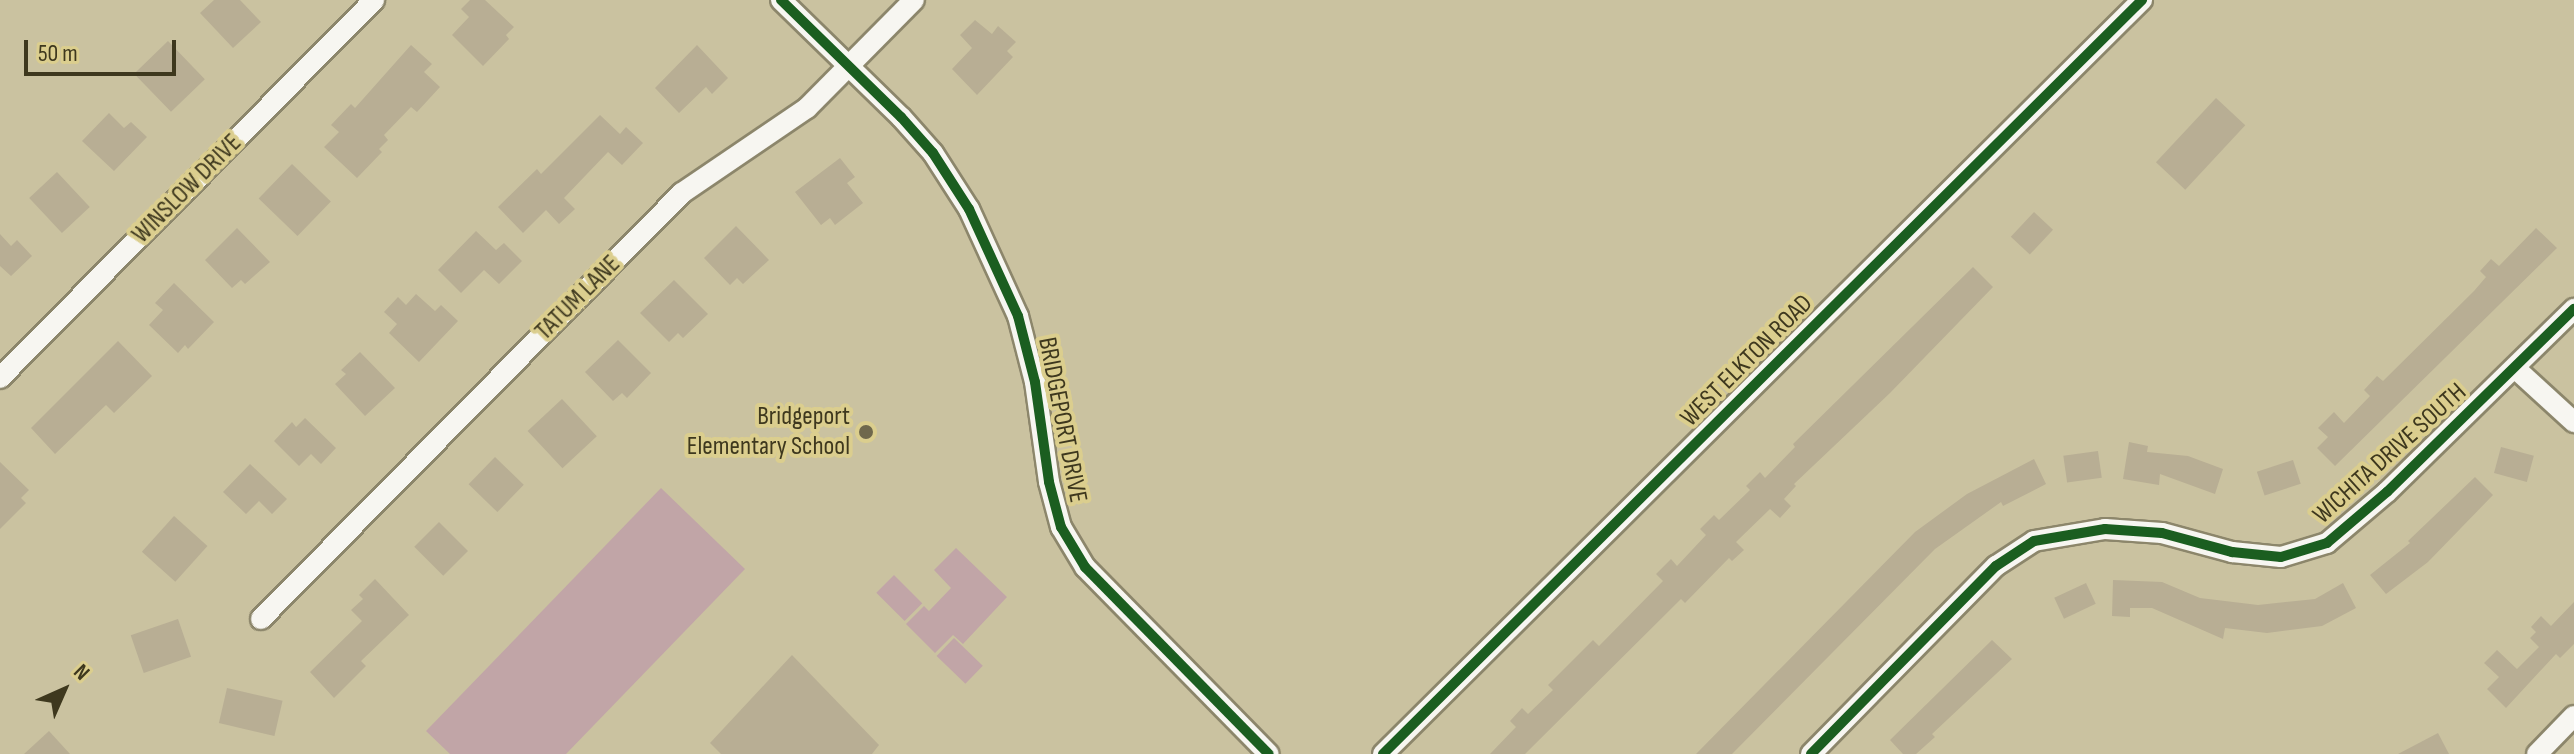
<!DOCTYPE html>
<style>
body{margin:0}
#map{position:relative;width:2574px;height:754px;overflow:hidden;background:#cac2a0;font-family:"Sofia Sans Condensed",sans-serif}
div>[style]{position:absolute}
.green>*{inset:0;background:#c1a5a7;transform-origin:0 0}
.building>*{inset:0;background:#b8ae94;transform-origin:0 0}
.roads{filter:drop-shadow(2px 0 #8c866b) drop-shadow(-2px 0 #8c866b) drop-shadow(0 2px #8c866b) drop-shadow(0 -2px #8c866b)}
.minor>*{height:20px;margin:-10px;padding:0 10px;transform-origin:10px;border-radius:10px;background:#f7f6f1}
.cycleway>*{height:10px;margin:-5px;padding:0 5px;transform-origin:5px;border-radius:5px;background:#1b5e20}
.dots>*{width:22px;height:22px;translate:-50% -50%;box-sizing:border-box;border:4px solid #dbce8e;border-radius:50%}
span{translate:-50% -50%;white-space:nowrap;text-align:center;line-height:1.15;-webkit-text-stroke:8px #dbce8e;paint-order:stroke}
.street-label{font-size:26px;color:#3e381e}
.poi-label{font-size:26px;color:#3e381e}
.right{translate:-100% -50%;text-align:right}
.north{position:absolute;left:24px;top:650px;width:80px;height:80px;-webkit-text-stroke:6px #dbce8e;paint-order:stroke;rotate:45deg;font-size:22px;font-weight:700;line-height:32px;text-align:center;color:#3e381e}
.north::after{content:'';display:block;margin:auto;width:28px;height:36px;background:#3e381e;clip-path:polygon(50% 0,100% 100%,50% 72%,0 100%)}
.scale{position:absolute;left:24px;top:40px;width:152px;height:36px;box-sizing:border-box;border:4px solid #3e381e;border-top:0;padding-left:10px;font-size:24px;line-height:28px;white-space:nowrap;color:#3e381e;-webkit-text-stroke:6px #dbce8e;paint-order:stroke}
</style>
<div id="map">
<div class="green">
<i style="clip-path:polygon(661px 488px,745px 569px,566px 754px,450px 754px,426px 731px)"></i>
<i style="clip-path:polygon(956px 548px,1007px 597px,963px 644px,953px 635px,935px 653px,906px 624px,924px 606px,929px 611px,951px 588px,934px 570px)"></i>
<i style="left:894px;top:575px;width:40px;height:25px;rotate:45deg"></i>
<i style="left:954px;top:638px;width:40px;height:25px;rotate:44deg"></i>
</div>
<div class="building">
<i style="clip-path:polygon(214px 0,240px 0,261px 22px,233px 48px,200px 13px)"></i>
<i style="clip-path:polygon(470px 0,485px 0,514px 27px,506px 35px,509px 39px,483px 66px,452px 35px,469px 17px,461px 9px)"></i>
<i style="clip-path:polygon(975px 20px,992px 34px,998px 26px,1016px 42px,1007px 51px,1013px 57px,977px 95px,952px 69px,972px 48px,960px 35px)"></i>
<i style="left:168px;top:41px;width:53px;height:47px;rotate:46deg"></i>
<i style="clip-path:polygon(411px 45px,432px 64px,424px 72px,440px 87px,417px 112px,411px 107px,384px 135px,388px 140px,379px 149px,382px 152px,357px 178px,324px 147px,339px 132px,331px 125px,351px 104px,355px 108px)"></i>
<i style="clip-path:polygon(697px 45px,728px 78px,712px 94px,706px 87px,679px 113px,655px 88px)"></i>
<i style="left:2216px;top:98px;width:40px;height:88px;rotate:43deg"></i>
<i style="clip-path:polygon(109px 113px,124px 128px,131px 122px,147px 137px,114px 171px,82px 141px)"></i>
<i style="clip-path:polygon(600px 115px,620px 134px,626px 127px,643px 143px,622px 165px,608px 152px,564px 198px,575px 209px,559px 224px,546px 210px,523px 233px,498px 207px,537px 169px,541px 174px)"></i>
<i style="clip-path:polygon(840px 158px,855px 177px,847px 183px,863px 203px,835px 225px,830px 218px,821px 225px,795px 192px)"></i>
<i style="left:292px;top:164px;width:54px;height:48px;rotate:44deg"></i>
<i style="left:57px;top:172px;width:48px;height:38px;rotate:47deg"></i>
<i style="left:2034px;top:212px;width:26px;height:34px;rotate:43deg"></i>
<i style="clip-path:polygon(736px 226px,769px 260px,743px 284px,737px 278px,730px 285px,704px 258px)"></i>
<i style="clip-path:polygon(237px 228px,270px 262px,245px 284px,241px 280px,232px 288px,205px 260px)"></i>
<i style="clip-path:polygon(2536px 228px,2557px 248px,2335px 466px,2317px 448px,2328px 437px,2318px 428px,2334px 412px,2344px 423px,2370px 396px,2364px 390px,2377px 376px,2383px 381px,2474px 291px,2486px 277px,2480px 271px,2491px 259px,2499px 266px)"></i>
<i style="clip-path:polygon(476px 231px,496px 250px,504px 243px,522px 261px,499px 284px,484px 270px,461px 293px,438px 270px)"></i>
<i style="clip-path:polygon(0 234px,11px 246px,17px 240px,32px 256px,11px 276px,0 266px)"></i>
<i style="clip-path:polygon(1973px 267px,1993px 287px,1890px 393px,1794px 484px,1796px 486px,1784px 499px,1791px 506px,1780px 518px,1770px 509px,1736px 542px,1744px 550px,1732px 561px,1729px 558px,1685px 603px,1681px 599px,1525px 754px,1490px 754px,1516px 727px,1510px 721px,1522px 708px,1528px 714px,1553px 690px,1548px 685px,1593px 640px,1599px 646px,1663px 581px,1656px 574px,1671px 559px,1677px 566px,1706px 535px,1700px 529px,1714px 515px,1719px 520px,1750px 490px,1746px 486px,1760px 472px,1765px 478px,1795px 447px,1793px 444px)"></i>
<i style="clip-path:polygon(674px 280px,708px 314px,683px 338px,678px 333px,669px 342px,640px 313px)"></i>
<i style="clip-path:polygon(174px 283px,214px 322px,188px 349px,185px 345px,178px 353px,149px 325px,163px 310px,155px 303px)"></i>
<i style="clip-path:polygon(416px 294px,435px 311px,441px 305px,458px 321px,419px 362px,389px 333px,397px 324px,384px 312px,398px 297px,406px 305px)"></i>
<i style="clip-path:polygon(618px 340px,651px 373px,627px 398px,622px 393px,613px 401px,585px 372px)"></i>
<i style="clip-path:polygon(118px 341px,152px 376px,114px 413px,106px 405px,55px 454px,31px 428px)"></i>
<i style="clip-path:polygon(360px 352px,395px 388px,365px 416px,335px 384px,346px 374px,341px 370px)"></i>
<i style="left:562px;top:399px;width:51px;height:47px;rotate:47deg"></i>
<i style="clip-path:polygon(305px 418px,336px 448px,321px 464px,311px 454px,299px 466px,274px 441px,292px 422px,296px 427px)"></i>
<i style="clip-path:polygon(2129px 442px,2148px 446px,2147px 452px,2188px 456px,2223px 469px,2215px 494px,2160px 474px,2159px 485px,2123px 479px)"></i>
<i style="left:2501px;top:447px;width:34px;height:27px;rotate:15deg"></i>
<i style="left:2098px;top:451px;width:27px;height:35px;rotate:82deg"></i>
<i style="left:495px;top:457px;width:40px;height:38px;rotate:44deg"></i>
<i style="clip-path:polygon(2034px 459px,2046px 484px,2003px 506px,2001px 502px,1935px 549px,1732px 754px,1696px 754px,1915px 532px,1967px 494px)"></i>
<i style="left:2293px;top:460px;width:25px;height:38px;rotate:72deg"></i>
<i style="clip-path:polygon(0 462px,29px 490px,21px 498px,26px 503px,0 529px)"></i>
<i style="clip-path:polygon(250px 464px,287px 499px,272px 514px,259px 501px,246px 514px,223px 492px)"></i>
<i style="clip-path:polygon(2475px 477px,2493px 495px,2428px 562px,2386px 594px,2370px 575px,2410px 543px,2408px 541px)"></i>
<i style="left:174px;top:516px;width:45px;height:48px;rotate:42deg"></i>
<i style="left:439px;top:522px;width:41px;height:35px;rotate:45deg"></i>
<i style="clip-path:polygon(375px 579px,409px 615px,361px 661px,366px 666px,334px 698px,310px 672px,362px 621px,351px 610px,363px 599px,359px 595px)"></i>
<i style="clip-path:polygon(2113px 580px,2162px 582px,2200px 598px,2258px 605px,2315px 599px,2343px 583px,2356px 608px,2322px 626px,2267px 633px,2225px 628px,2223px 639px,2152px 608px,2130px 608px,2130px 617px,2112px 616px)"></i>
<i style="left:2086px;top:583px;width:23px;height:35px;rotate:65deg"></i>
<i style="clip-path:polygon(2574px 602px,2574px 644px,2560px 658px,2556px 654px,2506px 708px,2487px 689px,2499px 677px,2484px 663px,2497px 650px,2517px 669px,2539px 647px,2530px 638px,2536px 632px,2531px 627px,2541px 616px,2551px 626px)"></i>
<i style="left:178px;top:619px;width:40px;height:50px;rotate:71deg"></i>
<i style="clip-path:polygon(1992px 640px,2012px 659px,1932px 734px,1935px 737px,1916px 754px,1903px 754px,1890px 740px)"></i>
<i style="clip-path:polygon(792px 655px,879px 745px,872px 754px,721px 754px,710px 743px)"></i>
<i style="left:227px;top:688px;width:57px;height:36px;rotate:13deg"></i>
<i style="clip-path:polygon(49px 731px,70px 754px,24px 754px)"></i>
<i style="clip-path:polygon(2438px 733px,2449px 754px,2398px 754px)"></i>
</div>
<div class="roads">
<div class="minor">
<i style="left:781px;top:0;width:168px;rotate:44.3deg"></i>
<i style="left:901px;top:117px;width:48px;rotate:48.4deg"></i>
<i style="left:933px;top:153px;width:67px;rotate:57.3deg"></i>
<i style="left:969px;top:209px;width:118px;rotate:65.4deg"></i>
<i style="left:1018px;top:316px;width:68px;rotate:75.6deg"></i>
<i style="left:1035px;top:382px;width:101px;rotate:82deg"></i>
<i style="left:1049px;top:482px;width:47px;rotate:75.1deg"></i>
<i style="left:1061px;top:527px;width:47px;rotate:59deg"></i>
<i style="left:1085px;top:567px;width:262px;rotate:45.5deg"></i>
<i style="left:2516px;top:369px;width:79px;rotate:42.4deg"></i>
<i style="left:0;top:378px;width:532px;rotate:-45.3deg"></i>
<i style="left:261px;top:619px;width:599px;rotate:-45.34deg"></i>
<i style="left:682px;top:193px;width:151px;rotate:-34.2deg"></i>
<i style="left:807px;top:108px;width:152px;rotate:-45.3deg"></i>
<i style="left:1383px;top:754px;width:1070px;rotate:-44.81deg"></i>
<i style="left:1811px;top:754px;width:264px;rotate:-45.5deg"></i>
<i style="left:1996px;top:566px;width:45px;rotate:-33.3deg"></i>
<i style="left:2034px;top:541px;width:72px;rotate:-9.6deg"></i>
<i style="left:2105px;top:529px;width:57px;rotate:4deg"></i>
<i style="left:2162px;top:533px;width:73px;rotate:15.2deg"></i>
<i style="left:2232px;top:552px;width:49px;rotate:5.8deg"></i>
<i style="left:2281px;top:557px;width:48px;rotate:-16.9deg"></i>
<i style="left:2327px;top:543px;width:79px;rotate:-40.4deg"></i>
<i style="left:2387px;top:492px;width:262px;rotate:-44.4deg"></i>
<i style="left:2537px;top:754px;width:53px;rotate:-45.8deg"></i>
</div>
</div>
<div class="cycleway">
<i style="left:781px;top:0;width:168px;rotate:44.3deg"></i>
<i style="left:901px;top:117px;width:48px;rotate:48.4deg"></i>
<i style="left:933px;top:153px;width:67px;rotate:57.3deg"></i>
<i style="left:969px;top:209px;width:118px;rotate:65.4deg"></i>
<i style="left:1018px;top:316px;width:68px;rotate:75.6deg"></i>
<i style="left:1035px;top:382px;width:101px;rotate:82deg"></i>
<i style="left:1049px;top:482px;width:47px;rotate:75.1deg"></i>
<i style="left:1061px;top:527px;width:47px;rotate:59deg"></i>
<i style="left:1085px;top:567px;width:262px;rotate:45.5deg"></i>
<i style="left:1383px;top:754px;width:1070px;rotate:-44.81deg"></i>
<i style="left:1811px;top:754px;width:264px;rotate:-45.5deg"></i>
<i style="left:1996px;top:566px;width:45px;rotate:-33.3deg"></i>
<i style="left:2034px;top:541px;width:72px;rotate:-9.6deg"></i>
<i style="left:2105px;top:529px;width:57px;rotate:4deg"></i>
<i style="left:2162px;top:533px;width:73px;rotate:15.2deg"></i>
<i style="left:2232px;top:552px;width:49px;rotate:5.8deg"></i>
<i style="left:2281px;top:557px;width:48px;rotate:-16.9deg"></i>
<i style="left:2327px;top:543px;width:79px;rotate:-40.4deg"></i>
<i style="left:2387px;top:492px;width:262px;rotate:-44.4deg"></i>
</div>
<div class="dots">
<i style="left:866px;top:432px;background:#6f684c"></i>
</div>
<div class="street-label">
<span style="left:187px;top:189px;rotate:-45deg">WINSLOW DRIVE</span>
<span style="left:578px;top:298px;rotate:-45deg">TATUM LANE</span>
<span style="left:1747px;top:361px;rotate:-45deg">WEST ELKTON ROAD</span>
<span style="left:1062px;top:420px;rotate:79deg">BRIDGEPORT DRIVE</span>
<span style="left:2390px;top:454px;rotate:-42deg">WICHITA DRIVE SOUTH</span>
</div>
<div class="poi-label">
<span class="right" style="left:850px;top:432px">Bridgeport<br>Elementary School</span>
</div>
<div class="north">N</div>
<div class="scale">50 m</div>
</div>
